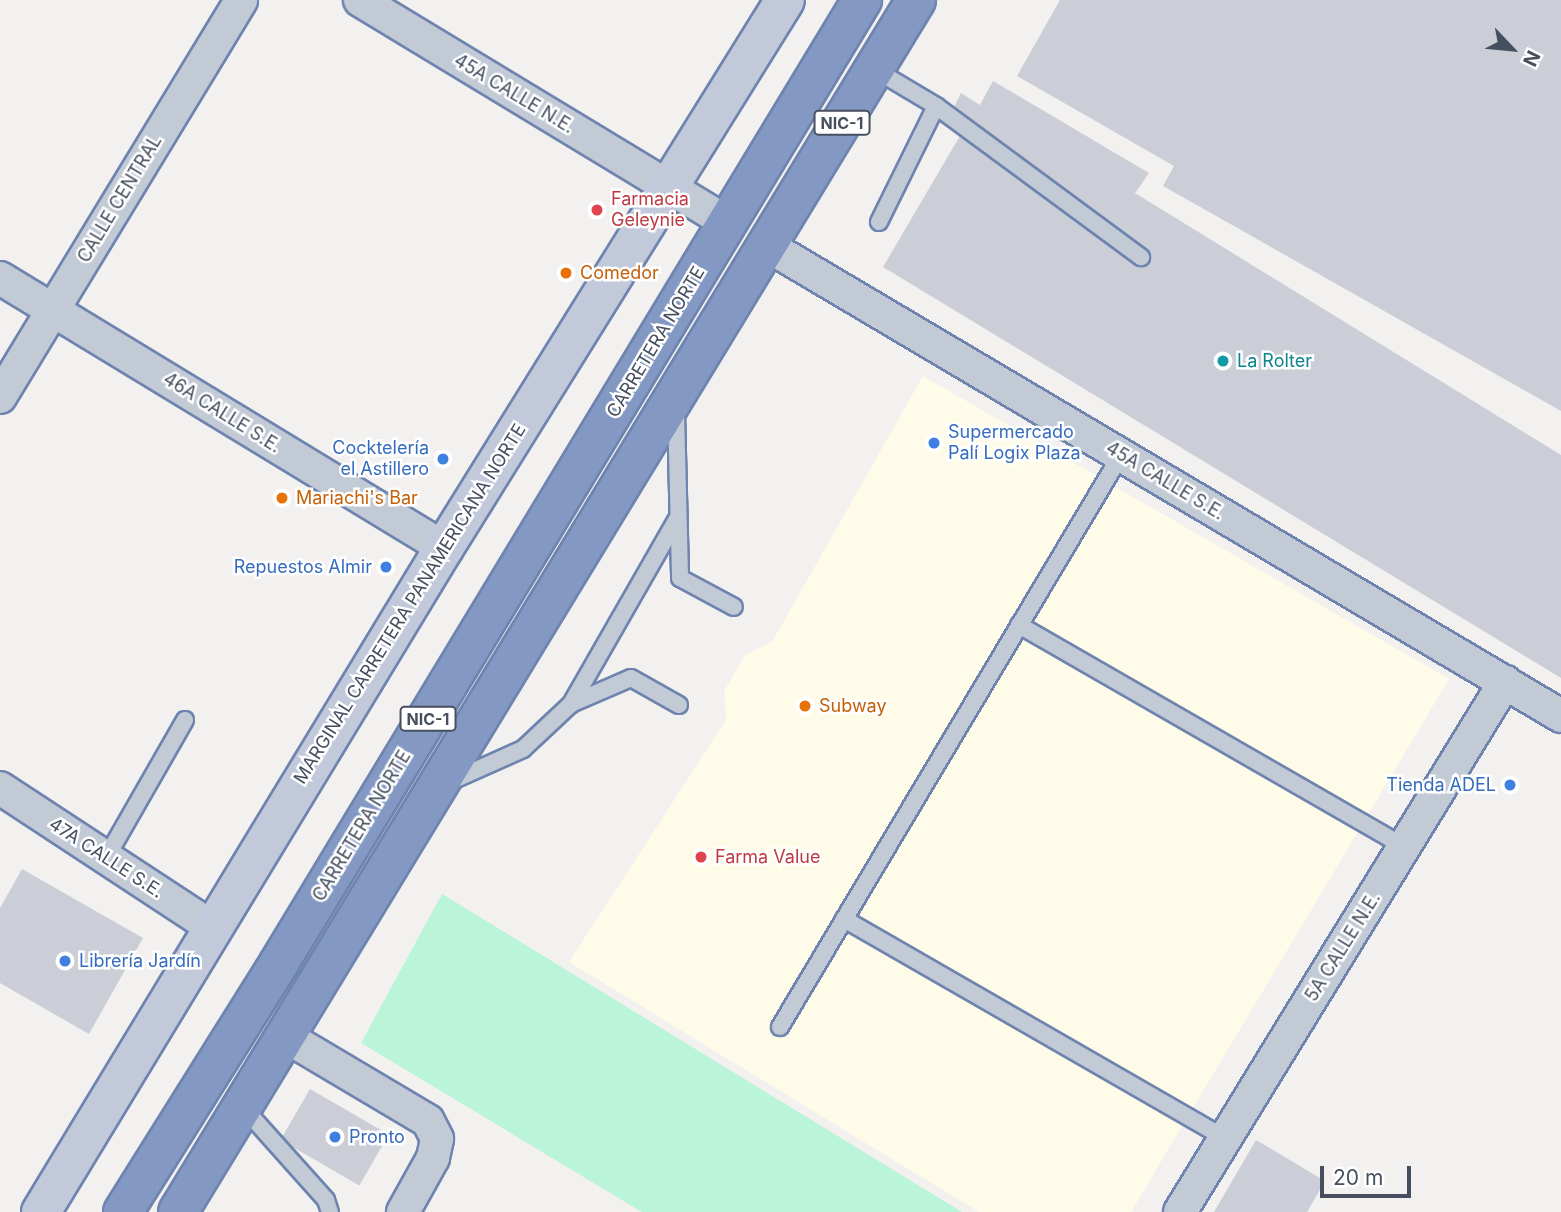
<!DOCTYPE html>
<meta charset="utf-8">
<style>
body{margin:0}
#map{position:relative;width:1561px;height:1212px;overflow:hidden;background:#f3f0f0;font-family:Inter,sans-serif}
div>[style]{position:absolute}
.commercial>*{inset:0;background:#fefbe8}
.green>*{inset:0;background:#baf4d9}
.building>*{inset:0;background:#cbced6;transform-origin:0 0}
.roads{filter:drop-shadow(2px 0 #6e84af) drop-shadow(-2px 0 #6e84af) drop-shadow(0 2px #6e84af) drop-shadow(0 -2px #6e84af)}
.lane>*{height:16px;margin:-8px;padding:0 8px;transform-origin:8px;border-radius:8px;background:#c2cad6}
.street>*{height:32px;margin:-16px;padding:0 16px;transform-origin:16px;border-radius:16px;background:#c2cad6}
.secondary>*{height:38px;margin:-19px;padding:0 19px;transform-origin:19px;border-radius:19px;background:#c1c9db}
.highway>*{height:38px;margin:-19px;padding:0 19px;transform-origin:19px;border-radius:19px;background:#8399c3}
.dots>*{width:19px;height:19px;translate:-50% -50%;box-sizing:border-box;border:4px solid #fff;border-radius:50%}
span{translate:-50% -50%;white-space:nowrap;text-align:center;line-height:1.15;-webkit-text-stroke:5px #fff;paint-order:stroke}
.shield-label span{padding:2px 5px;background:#fff;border:2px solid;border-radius:5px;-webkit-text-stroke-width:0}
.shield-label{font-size:16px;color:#464f5f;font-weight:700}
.street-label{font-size:18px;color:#464f5f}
.health-label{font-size:18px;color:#be3a42}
.left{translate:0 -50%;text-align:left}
.food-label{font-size:18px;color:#c56008}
.culture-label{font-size:18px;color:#0d838f}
.shop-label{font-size:18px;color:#366cbe}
.right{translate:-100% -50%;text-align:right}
.north{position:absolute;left:1477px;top:14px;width:70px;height:70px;-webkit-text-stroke:5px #fff;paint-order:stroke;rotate:116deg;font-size:19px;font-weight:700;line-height:28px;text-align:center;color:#464f5f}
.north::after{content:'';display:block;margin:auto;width:24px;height:32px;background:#464f5f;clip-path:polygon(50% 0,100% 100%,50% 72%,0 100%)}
.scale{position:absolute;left:1320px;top:1166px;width:91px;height:32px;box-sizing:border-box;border:4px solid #464f5f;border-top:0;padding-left:9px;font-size:21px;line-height:24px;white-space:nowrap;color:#464f5f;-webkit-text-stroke:5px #fff;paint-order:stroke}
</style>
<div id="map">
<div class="commercial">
<i style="clip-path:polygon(923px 376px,1449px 679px,1131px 1212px,979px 1212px,569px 962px,726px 720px,724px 691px,746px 654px,772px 642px)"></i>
</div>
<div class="green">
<i style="clip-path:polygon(442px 894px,962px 1212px,642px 1212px,361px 1043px)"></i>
</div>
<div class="building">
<i style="clip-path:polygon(1060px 0,1561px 0,1561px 411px,1163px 186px,1174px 166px,1017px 76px)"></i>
<i style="clip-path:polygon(993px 81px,1149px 173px,1135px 193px,1561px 455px,1561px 678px,883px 267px,964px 129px,948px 119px,961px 93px,980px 105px)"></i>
<i style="clip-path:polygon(22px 869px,143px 938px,89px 1034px,0 983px,0 908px)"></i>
<i style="left:310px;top:1089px;width:91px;height:59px;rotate:30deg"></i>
<i style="clip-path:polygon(1256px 1140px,1325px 1181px,1307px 1212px,1214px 1212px)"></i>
</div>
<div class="roads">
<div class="lane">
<i style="left:874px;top:69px;width:72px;rotate:30.8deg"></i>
<i style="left:936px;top:106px;width:255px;rotate:36.4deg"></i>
<i style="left:879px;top:222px;width:129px;rotate:-63.8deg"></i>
<i style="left:676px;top:411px;width:167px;rotate:88.6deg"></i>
<i style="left:680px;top:578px;width:61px;rotate:28.2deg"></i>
<i style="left:1019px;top:625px;width:444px;rotate:29.9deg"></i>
<i style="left:571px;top:704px;width:213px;rotate:-60.2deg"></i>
<i style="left:447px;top:783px;width:83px;rotate:-24.1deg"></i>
<i style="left:523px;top:749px;width:66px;rotate:-43.2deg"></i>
<i style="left:571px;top:704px;width:65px;rotate:-23.4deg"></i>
<i style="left:631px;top:678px;width:55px;rotate:29.4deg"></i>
<i style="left:106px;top:858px;width:159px;rotate:-60.2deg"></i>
<i style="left:844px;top:919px;width:439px;rotate:29.9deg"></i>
<i style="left:780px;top:1027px;width:666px;rotate:-59.2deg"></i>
<i style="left:242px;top:1106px;width:126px;rotate:48.2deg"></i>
<i style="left:326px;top:1200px;width:13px;rotate:72deg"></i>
</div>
<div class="street">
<i style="left:360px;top:0;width:430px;rotate:31.2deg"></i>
<i style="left:768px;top:246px;width:922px;rotate:30.65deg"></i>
<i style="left:0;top:278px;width:520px;rotate:31.3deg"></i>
<i style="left:0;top:397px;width:464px;rotate:-58.7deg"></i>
<i style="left:0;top:788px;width:254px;rotate:33.3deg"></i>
<i style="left:285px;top:1036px;width:166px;rotate:30.7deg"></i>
<i style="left:428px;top:1121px;width:20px;rotate:63deg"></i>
<i style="left:437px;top:1139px;width:19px;rotate:102deg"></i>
<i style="left:433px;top:1158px;width:62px;rotate:119.1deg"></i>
<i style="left:1180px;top:1212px;width:622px;rotate:-58.48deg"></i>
</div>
<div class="secondary">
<i style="left:41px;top:1212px;width:777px;rotate:-58.75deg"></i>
<i style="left:444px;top:548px;width:645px;rotate:-58.11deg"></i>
</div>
<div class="highway">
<i style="left:123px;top:1212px;width:294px;rotate:-57.9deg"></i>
<i style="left:279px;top:963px;width:1126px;rotate:-58.81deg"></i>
<i style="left:178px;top:1212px;width:1419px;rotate:-58.66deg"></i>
</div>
</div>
<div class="dots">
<i style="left:597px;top:210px;background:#e0444e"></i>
<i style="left:566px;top:273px;background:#e8710a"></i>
<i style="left:1223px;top:361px;background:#0f9aa8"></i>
<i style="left:934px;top:443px;background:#3f7fe0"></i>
<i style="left:443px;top:459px;background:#3f7fe0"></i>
<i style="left:282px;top:498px;background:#e8710a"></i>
<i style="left:386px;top:567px;background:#3f7fe0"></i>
<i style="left:805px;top:706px;background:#e8710a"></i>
<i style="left:1510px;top:785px;background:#3f7fe0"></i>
<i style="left:701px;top:857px;background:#e0444e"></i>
<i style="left:65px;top:961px;background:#3f7fe0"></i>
<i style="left:335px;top:1137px;background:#3f7fe0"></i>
</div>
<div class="shield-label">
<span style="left:842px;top:123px">NIC-1</span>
<span style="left:428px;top:719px">NIC-1</span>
</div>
<div class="street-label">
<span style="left:514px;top:94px;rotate:31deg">45A CALLE N.E.</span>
<span style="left:120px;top:199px;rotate:-59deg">CALLE CENTRAL</span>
<span style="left:656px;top:342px;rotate:-59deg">CARRETERA NORTE</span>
<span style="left:222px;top:413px;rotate:32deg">46A CALLE S.E.</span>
<span style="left:1165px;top:481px;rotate:31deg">45A CALLE S.E.</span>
<span style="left:410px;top:604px;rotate:-58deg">MARGINAL CARRETERA PANAMERICANA NORTE</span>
<span style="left:362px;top:826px;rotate:-59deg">CARRETERA NORTE</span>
<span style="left:106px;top:858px;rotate:33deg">47A CALLE S.E.</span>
<span style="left:1343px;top:947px;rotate:-58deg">5A CALLE N.E.</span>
</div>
<div class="health-label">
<span class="left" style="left:611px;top:210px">Farmacia<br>Geleynie</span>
<span class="left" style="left:715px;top:857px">Farma Value</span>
</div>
<div class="food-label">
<span class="left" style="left:580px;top:273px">Comedor</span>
<span class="left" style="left:296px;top:498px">Mariachi's Bar</span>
<span class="left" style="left:819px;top:706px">Subway</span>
</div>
<div class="culture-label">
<span class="left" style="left:1237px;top:361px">La Rolter</span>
</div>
<div class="shop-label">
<span class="left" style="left:948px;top:443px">Supermercado<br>Palí Logix Plaza</span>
<span class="right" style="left:429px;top:459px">Cocktelería<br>el Astillero</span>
<span class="right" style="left:372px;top:567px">Repuestos Almir</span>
<span class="right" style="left:1496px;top:785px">Tienda ADEL</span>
<span class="left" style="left:79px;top:961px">Librería Jardín</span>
<span class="left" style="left:349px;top:1137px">Pronto</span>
</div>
<div class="north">N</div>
<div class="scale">20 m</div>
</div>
